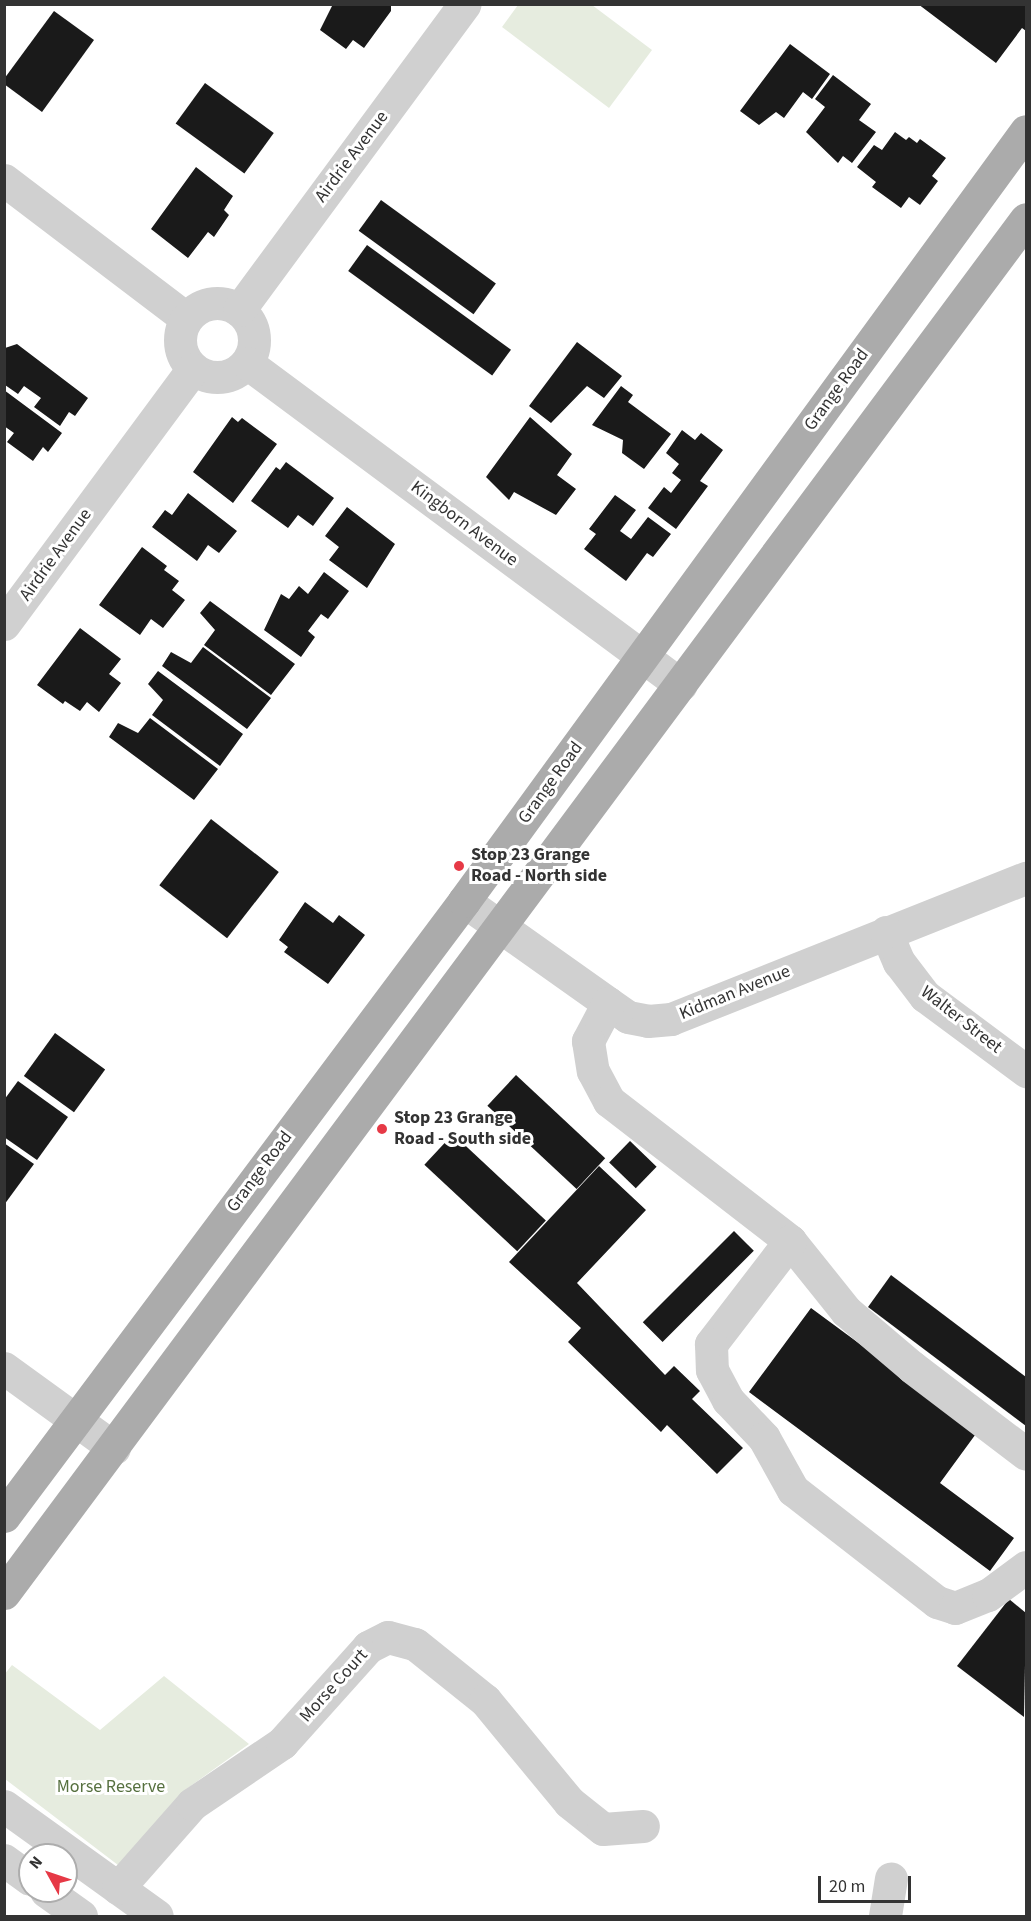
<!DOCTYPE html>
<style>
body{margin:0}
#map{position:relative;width:1031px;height:1921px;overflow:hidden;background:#fff;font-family:"Source Sans 3",sans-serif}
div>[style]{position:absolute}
.green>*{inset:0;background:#e6ecdf}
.building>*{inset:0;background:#1a1a1a;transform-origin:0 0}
.minor>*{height:33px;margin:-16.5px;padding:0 16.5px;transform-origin:16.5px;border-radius:16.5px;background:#d0d0d0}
.minor>.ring{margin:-16.5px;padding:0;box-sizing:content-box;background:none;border:33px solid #d0d0d0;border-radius:50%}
.major>*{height:33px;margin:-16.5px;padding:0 16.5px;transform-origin:16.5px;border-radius:16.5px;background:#ababab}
.dots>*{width:16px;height:16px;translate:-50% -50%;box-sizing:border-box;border:3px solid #fff;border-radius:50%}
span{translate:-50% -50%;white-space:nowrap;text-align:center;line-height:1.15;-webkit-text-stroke:6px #fff;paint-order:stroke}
.street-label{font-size:18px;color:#333}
.poi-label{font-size:18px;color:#333;font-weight:700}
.left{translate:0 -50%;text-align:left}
.park-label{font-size:18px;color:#56703f}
.frame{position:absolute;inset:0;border:6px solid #333;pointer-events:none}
.north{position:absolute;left:18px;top:1843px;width:60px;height:60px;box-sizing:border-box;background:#fff;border:2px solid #adadad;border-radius:50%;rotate:310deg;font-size:16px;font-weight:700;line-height:24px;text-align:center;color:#333}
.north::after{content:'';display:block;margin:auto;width:21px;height:27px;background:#e63946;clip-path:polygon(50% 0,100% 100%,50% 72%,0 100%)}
.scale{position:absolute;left:818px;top:1876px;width:93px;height:27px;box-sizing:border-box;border:3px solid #333;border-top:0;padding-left:8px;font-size:18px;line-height:21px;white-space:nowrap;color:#333;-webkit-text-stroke:4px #fff;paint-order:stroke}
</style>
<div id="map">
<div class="green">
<i style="clip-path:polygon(518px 5px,592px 5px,652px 50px,609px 108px,502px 27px)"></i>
<i style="clip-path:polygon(12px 1665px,100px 1730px,164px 1676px,249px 1744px,185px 1790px,118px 1865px,5px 1779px,4px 1675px)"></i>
</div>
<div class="building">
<i style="clip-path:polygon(333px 4px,391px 4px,391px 11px,364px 48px,353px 40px,346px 49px,320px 30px)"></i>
<i style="clip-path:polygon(918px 4px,1026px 4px,1026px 31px,1022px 28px,996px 63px)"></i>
<i style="clip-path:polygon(54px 11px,94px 40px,42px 112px,4px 84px,4px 79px)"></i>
<i style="clip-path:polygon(790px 44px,830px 74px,812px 99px,803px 92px,784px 118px,776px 112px,759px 125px,740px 111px)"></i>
<i style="clip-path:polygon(833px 75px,871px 104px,859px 120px,876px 132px,852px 163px,843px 156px,838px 163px,806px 132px,825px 107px,815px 99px)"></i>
<i style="left:205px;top:83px;width:85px;height:50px;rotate:36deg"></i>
<i style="clip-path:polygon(895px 132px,906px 140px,909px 137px,917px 143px,920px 139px,946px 158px,932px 176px,938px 181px,920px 205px,909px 197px,901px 208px,872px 187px,876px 182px,857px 167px,874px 145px,882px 150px)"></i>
<i style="clip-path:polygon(196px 167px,233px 196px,224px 210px,229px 215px,214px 237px,208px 232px,188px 258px,151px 229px)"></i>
<i style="left:381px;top:200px;width:142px;height:38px;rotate:36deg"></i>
<i style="left:367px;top:245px;width:178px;height:32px;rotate:36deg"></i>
<i style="clip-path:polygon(577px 342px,622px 376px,604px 398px,587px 386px,551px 423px,529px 406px)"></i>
<i style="clip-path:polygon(17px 344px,88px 398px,75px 416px,69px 412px,60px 426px,34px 407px,41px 398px,24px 386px,18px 394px,5px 385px,5px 348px)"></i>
<i style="clip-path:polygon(621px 386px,633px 395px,628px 402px,671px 434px,644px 469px,622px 453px,623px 440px,592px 425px)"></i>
<i style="clip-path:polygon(4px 390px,62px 433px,48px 452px,43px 447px,33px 461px,7px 442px,14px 433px,4px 426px)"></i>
<i style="clip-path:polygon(232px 417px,238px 422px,242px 418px,277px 444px,233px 503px,193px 472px)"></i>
<i style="clip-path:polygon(530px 417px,572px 454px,557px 475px,576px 489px,556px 515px,514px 492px,509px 500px,486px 477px)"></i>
<i style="clip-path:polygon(682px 430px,695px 440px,701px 433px,723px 450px,700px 481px,708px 486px,676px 529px,648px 508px,664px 487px,671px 493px,681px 480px,672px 473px,679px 464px,666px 453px)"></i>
<i style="clip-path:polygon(286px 462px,334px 498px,313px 526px,298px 515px,288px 528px,251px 501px,276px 467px,280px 470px)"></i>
<i style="clip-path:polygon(188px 493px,237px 531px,219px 553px,208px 545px,197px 561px,152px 527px,165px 510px,172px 515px)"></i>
<i style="clip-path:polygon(615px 495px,636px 510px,620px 531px,631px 539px,648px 517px,671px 534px,653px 557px,647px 553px,626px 581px,584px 549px,596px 534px,589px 529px)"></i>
<i style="clip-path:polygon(347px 507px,395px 544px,367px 588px,329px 560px,339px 547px,325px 536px)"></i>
<i style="clip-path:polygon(142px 547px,167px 566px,164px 570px,179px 581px,172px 590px,185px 600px,163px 628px,151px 619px,140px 635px,99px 605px)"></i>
<i style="clip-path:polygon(324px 572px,349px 591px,328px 619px,321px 614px,308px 631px,315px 637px,301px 657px,264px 630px,281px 594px,289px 599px,299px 586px,308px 594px)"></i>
<i style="clip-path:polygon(210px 601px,295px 664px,271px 695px,204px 645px,215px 630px,200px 613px)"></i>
<i style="clip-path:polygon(80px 628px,121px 659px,109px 674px,121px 683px,99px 712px,87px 702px,80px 711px,65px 701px,63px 704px,37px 685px)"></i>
<i style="clip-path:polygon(203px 647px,271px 698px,247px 729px,162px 666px,171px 652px,191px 663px)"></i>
<i style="clip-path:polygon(158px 671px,243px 734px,220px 766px,152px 715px,163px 700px,148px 684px)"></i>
<i style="clip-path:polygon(150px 718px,218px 769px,194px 800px,109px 737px,118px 723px,138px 733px)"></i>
<i style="left:211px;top:819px;width:86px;height:84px;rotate:38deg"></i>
<i style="clip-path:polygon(305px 902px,333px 923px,339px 915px,365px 935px,328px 984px,284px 952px,288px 947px,279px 940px)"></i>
<i style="left:55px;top:1033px;width:62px;height:53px;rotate:36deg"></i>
<i style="left:516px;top:1075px;width:122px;height:42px;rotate:43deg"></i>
<i style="clip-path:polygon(18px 1081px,68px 1117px,37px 1160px,4px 1137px,4px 1100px)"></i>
<i style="left:453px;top:1134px;width:127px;height:42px;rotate:43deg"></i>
<i style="left:630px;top:1141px;width:37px;height:30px;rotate:44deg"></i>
<i style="clip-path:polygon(4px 1143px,34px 1164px,4px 1205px)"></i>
<i style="clip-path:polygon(599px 1166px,646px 1210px,577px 1283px,665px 1375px,674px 1366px,700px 1391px,692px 1399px,743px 1448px,717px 1474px,667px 1425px,661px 1432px,568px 1342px,581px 1328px,509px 1262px)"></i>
<i style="left:734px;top:1231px;width:28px;height:129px;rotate:45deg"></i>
<i style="clip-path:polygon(891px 1275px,1026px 1377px,1026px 1426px,868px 1307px)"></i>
<i style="clip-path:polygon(811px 1308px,978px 1431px,940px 1483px,1014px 1538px,990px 1571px,749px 1392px)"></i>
<i style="clip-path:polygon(1009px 1599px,1026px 1613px,1024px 1717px,957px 1666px)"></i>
</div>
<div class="minor">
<i style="left:4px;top:180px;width:228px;rotate:37.2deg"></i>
<i class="ring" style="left:180px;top:303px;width:41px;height:41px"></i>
<i style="left:239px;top:310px;width:380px;rotate:-53.6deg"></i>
<i style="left:247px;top:363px;width:540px;rotate:36.57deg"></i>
<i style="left:4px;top:624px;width:317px;rotate:-53.5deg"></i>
<i style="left:464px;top:901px;width:176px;rotate:35.3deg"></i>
<i style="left:608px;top:1003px;width:24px;rotate:35deg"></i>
<i style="left:628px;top:1017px;width:20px;rotate:11deg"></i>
<i style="left:648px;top:1021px;width:23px;rotate:-5deg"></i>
<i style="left:671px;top:1019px;width:382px;rotate:-21.7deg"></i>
<i style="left:886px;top:932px;width:33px;rotate:67deg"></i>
<i style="left:899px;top:962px;width:43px;rotate:52.6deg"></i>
<i style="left:925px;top:996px;width:126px;rotate:36.6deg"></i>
<i style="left:608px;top:1003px;width:43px;rotate:117.8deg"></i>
<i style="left:588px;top:1041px;width:30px;rotate:81deg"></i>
<i style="left:593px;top:1071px;width:34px;rotate:62deg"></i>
<i style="left:609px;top:1101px;width:229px;rotate:37.7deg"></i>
<i style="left:790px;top:1241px;width:90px;rotate:51.3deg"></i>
<i style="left:846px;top:1311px;width:87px;rotate:40.3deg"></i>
<i style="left:912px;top:1367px;width:143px;rotate:37.3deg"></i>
<i style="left:790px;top:1241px;width:130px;rotate:127.5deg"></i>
<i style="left:711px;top:1344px;width:26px;rotate:88deg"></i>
<i style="left:712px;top:1370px;width:34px;rotate:62deg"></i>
<i style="left:728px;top:1400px;width:52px;rotate:46.5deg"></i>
<i style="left:764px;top:1438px;width:60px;rotate:60.9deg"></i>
<i style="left:793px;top:1490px;width:182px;rotate:37.9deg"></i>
<i style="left:937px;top:1602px;width:19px;rotate:18deg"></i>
<i style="left:955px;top:1608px;width:35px;rotate:-22deg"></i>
<i style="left:988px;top:1595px;width:47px;rotate:-36.4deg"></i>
<i style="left:4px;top:1368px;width:136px;rotate:36deg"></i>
<i style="left:4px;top:1806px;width:188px;rotate:35.7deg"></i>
<i style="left:4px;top:1860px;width:32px;rotate:36deg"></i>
<i style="left:118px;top:1888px;width:112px;rotate:-48.6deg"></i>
<i style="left:192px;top:1804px;width:109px;rotate:-34.1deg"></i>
<i style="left:282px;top:1743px;width:129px;rotate:-48.1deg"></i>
<i style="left:368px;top:1647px;width:22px;rotate:-27deg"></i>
<i style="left:388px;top:1637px;width:28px;rotate:15deg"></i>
<i style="left:415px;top:1644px;width:90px;rotate:38.7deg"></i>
<i style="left:485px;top:1700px;width:132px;rotate:50.5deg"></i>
<i style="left:569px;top:1802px;width:43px;rotate:38.5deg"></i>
<i style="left:603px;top:1829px;width:40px;rotate:-4.3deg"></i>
<i style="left:46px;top:1891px;width:43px;rotate:35.5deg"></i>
<i style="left:885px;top:1916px;width:38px;rotate:-81deg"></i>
</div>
<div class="major">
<i style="left:4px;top:1516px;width:768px;rotate:-53.2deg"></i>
<i style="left:464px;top:901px;width:953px;rotate:-53.88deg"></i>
<i style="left:4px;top:1593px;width:1712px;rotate:-53.36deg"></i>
</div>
<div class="dots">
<i style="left:459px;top:866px;background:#e63946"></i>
<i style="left:382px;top:1129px;background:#e63946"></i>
</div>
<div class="street-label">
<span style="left:352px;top:157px;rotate:-53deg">Airdrie Avenue</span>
<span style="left:837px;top:390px;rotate:-54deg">Grange Road</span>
<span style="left:464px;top:524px;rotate:37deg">Kingborn Avenue</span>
<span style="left:56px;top:555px;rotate:-54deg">Airdrie Avenue</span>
<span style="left:551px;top:783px;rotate:-54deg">Grange Road</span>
<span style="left:735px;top:993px;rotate:-22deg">Kidman Avenue</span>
<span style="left:961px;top:1020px;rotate:38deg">Walter Street</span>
<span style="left:260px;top:1172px;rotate:-53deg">Grange Road</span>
<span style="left:334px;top:1686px;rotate:-48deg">Morse Court</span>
</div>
<div class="poi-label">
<span class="left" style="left:471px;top:866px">Stop 23 Grange<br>Road - North side</span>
<span class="left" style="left:394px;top:1129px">Stop 23 Grange<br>Road - South side</span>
</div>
<div class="park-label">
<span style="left:111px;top:1787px">Morse Reserve</span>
</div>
<div class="frame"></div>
<div class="north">N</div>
<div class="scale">20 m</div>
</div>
